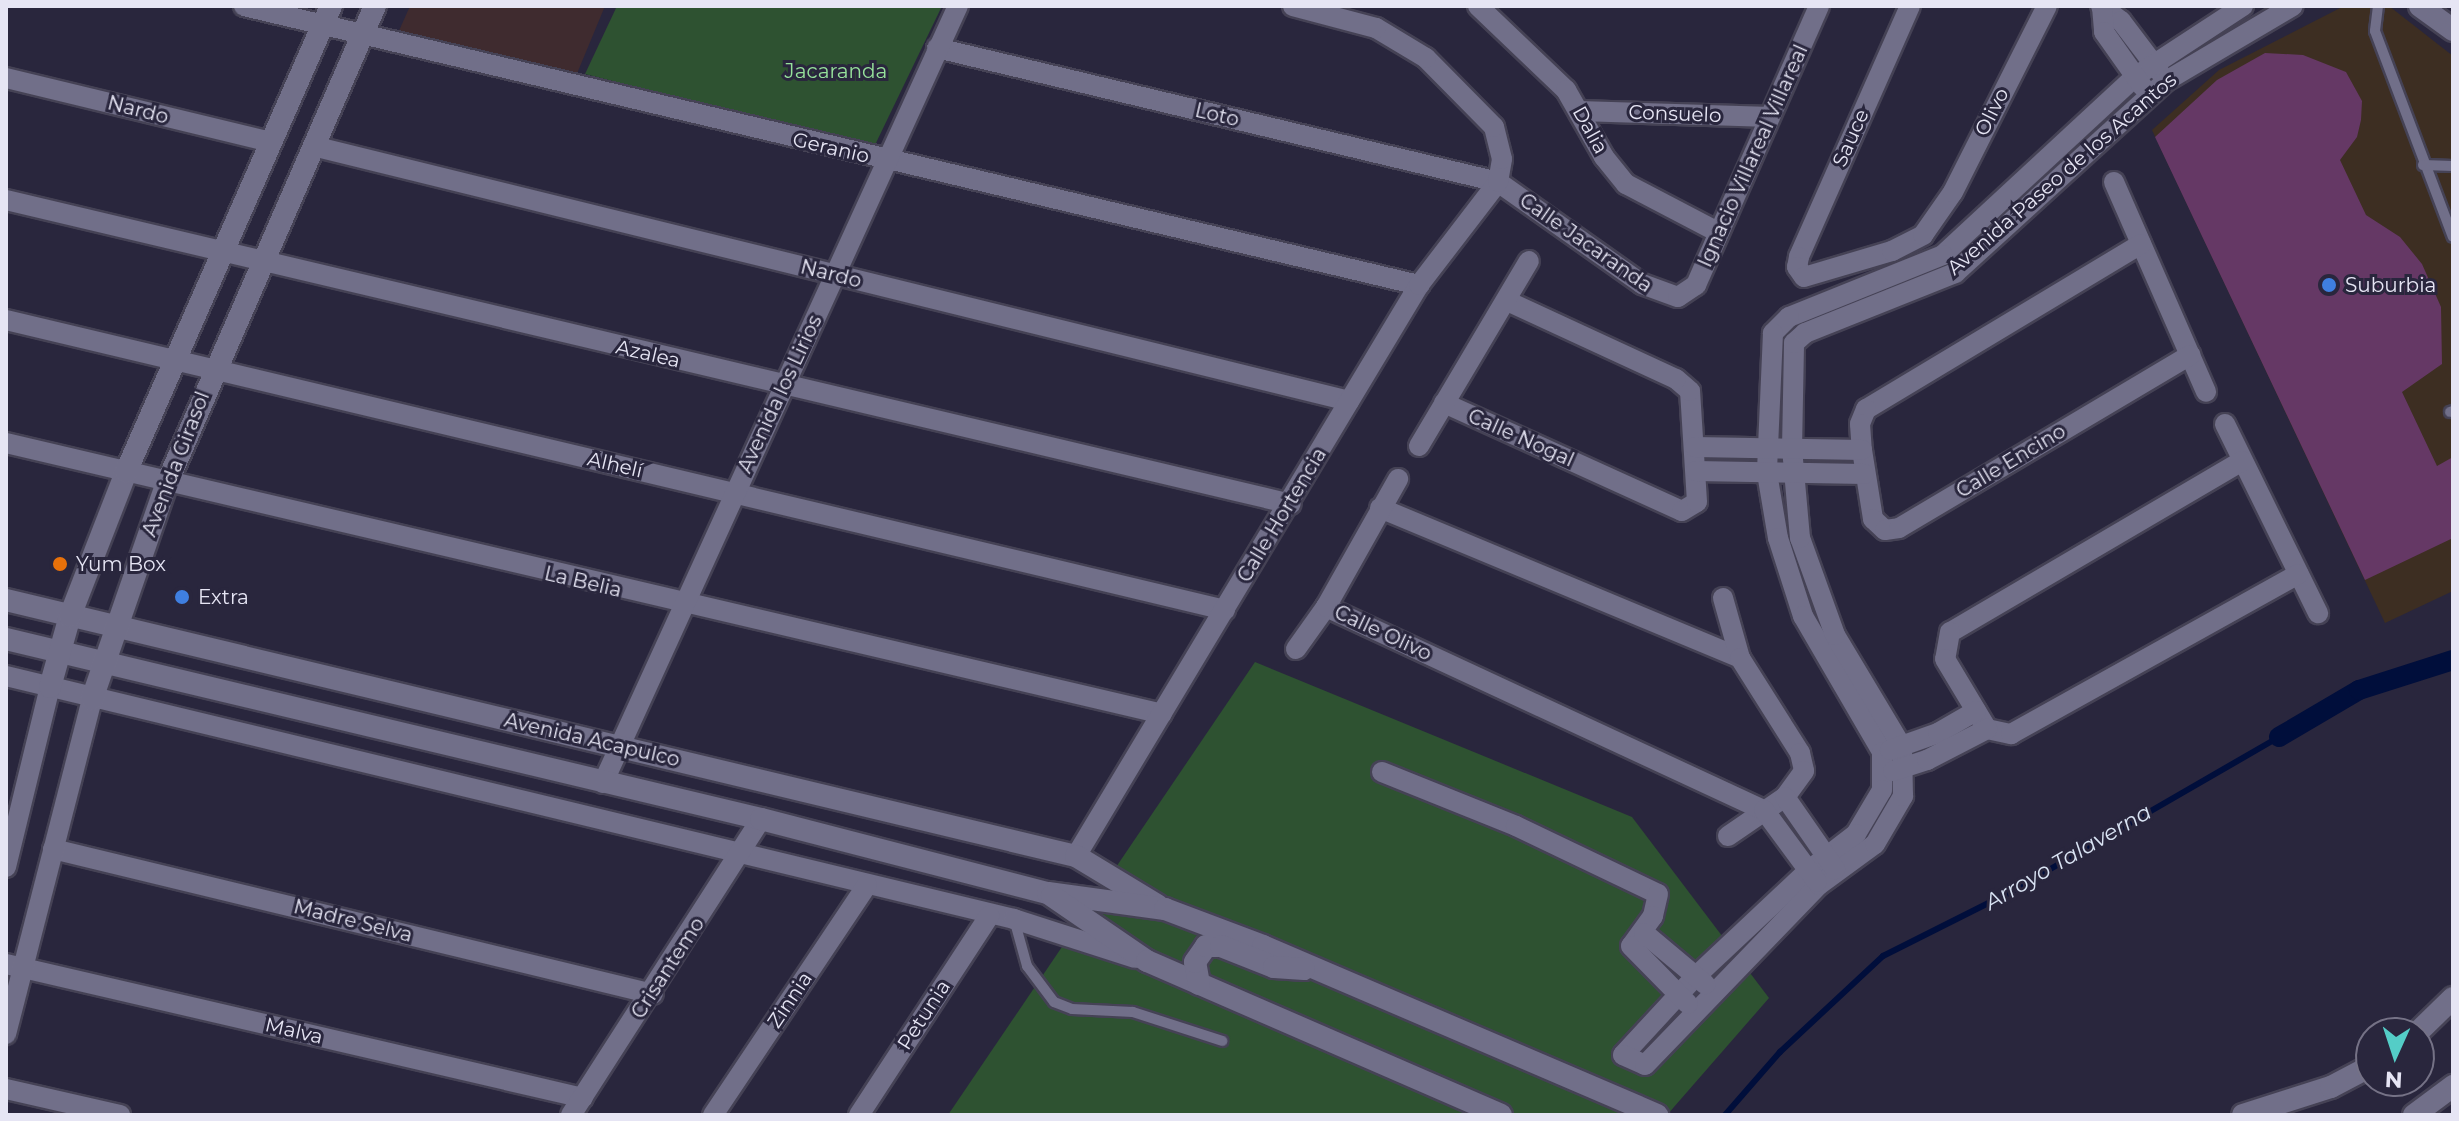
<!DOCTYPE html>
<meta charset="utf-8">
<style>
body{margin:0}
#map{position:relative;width:2459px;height:1121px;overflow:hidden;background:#29263d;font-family:Montserrat,sans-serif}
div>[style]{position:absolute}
.commercial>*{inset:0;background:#3d2e22}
.education>*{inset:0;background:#3f2b2f}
.green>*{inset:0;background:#2e5231}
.stream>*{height:6px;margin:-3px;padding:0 3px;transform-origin:3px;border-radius:3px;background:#000e3b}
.canal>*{height:20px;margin:-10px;padding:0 10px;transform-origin:10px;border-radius:10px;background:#000e3b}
.building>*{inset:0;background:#653865}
.roads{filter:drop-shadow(2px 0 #454255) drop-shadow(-2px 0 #454255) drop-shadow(0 2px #454255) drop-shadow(0 -2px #454255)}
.service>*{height:10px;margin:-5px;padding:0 5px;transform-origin:5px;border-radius:5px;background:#716f89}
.minor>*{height:20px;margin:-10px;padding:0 10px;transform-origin:10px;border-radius:10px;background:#716f89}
.tertiary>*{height:22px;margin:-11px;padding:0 11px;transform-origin:11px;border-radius:11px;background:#716f89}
.secondary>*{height:22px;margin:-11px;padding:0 11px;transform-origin:11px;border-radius:11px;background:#716f89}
.dots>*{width:22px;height:22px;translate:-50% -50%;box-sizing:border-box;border:4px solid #29263d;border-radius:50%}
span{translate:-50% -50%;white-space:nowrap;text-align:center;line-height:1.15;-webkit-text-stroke:6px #29263d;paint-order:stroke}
.park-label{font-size:20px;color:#96e19b}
.street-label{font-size:20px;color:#e6e5f4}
.poi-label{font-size:20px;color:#e6e5f4}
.left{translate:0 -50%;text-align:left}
.water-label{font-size:22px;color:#dae4f4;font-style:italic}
.frame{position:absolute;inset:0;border:8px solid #e6e5f4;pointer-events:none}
.north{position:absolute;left:2355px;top:1017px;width:80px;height:80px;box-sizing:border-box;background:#29263d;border:2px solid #757286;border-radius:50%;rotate:183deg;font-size:22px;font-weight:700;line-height:32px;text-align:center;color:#e6e5f4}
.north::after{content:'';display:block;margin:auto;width:28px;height:36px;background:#54cdc7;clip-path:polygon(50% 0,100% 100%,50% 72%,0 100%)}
</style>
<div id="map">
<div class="commercial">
<i style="clip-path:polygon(2344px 6px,2389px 6px,2453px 56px,2453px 591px,2385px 623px,2152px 130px,2219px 70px)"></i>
</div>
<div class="education">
<i style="clip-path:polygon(410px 6px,605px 6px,576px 76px,398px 33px)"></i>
</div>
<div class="green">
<i style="clip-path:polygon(617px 6px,942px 6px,874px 147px,585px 74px)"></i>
<i style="clip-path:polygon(1255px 662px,1632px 817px,1769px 998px,1667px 1115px,948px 1115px)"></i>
</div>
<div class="stream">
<i style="left:1725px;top:1115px;width:84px;rotate:-48.9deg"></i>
<i style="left:1780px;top:1052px;width:141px;rotate:-43deg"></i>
<i style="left:1883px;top:956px;width:147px;rotate:-26.7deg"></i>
<i style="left:2014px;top:890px;width:306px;rotate:-30deg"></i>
</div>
<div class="canal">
<i style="left:2279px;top:737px;width:93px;rotate:-30.4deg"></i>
<i style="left:2359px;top:690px;width:99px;rotate:-17.7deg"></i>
</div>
<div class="building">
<i style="clip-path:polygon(2265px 53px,2303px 55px,2346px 72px,2362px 101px,2361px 120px,2357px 137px,2340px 160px,2366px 215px,2400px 237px,2422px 264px,2441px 307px,2442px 364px,2402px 392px,2437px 466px,2453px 457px,2453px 538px,2365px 580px,2155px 137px,2217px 80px)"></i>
</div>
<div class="roads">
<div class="service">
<i style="left:2378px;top:6px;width:25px;rotate:97deg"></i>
<i style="left:2375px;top:31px;width:220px;rotate:69.3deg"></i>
<i style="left:2423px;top:165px;width:30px;rotate:2deg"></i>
<i style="left:2450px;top:412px;width:3px;rotate:-18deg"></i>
<i style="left:1014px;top:919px;width:49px;rotate:74.5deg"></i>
<i style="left:1027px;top:966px;width:45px;rotate:53.1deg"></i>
<i style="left:1054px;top:1002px;width:19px;rotate:21deg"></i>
<i style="left:1072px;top:1009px;width:61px;rotate:2.8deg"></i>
<i style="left:1133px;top:1012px;width:94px;rotate:18deg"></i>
</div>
<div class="minor">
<i style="left:244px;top:6px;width:1208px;rotate:13.36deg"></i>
<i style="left:1478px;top:6px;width:122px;rotate:43.7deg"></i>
<i style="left:1566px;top:90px;width:77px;rotate:60.4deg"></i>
<i style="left:1604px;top:157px;width:35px;rotate:51deg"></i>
<i style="left:1626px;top:184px;width:104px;rotate:27.6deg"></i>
<i style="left:1910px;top:6px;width:274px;rotate:113.9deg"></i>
<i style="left:1799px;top:257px;width:10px;rotate:101deg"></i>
<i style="left:1797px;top:267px;width:12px;rotate:55deg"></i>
<i style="left:1804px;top:277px;width:92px;rotate:-16.5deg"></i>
<i style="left:1892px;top:251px;width:35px;rotate:-27deg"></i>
<i style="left:1923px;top:235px;width:52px;rotate:-55.1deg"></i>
<i style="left:1953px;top:192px;width:208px;rotate:-63.2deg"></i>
<i style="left:2101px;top:6px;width:25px;rotate:37deg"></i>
<i style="left:2121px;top:21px;width:63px;rotate:52.8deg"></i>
<i style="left:2243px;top:6px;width:128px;rotate:146.8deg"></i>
<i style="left:2136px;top:76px;width:263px;rotate:137.2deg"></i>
<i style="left:1943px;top:255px;width:166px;rotate:158.1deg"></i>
<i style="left:1789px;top:317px;width:23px;rotate:135deg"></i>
<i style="left:1773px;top:333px;width:140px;rotate:92.5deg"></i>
<i style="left:1767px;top:473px;width:66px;rotate:80.4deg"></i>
<i style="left:1778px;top:538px;width:82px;rotate:72.2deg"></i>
<i style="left:1803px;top:616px;width:157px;rotate:59.8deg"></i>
<i style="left:1882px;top:752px;width:38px;rotate:90deg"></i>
<i style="left:1882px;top:790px;width:51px;rotate:120.6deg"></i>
<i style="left:1856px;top:834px;width:61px;rotate:142.4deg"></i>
<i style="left:1808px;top:871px;width:155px;rotate:136.8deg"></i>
<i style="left:1695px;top:977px;width:106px;rotate:132.7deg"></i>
<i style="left:1623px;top:1055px;width:24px;rotate:24deg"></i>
<i style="left:1645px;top:1065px;width:250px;rotate:-46deg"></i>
<i style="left:1819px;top:885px;width:69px;rotate:-36.2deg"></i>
<i style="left:1875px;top:844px;width:56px;rotate:-59.7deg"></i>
<i style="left:1903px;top:796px;width:49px;rotate:-91.2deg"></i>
<i style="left:1902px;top:747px;width:131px;rotate:-120.9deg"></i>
<i style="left:1835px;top:635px;width:103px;rotate:-109.8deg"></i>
<i style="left:1800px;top:538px;width:89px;rotate:-95.1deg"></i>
<i style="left:1792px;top:449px;width:106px;rotate:-88.9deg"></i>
<i style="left:1794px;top:343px;width:15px;rotate:-42deg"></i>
<i style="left:1805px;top:333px;width:162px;rotate:-21.8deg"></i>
<i style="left:1955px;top:273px;width:285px;rotate:-42.3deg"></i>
<i style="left:2166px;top:81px;width:147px;rotate:-30.6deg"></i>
<i style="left:2102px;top:7px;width:25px;rotate:85deg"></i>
<i style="left:2104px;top:32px;width:67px;rotate:54.7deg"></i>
<i style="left:937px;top:48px;width:577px;rotate:13.43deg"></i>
<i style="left:1498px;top:182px;width:176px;rotate:35.3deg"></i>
<i style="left:1642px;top:284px;width:38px;rotate:20deg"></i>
<i style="left:1678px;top:297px;width:22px;rotate:-34deg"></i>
<i style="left:1696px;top:285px;width:305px;rotate:-66.2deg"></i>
<i style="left:6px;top:78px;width:272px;rotate:13.6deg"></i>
<i style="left:1581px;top:111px;width:188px;rotate:1.8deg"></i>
<i style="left:313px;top:146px;width:1067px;rotate:13.83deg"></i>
<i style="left:2114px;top:182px;width:229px;rotate:66.3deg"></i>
<i style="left:6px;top:200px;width:1320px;rotate:13.31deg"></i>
<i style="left:2141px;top:244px;width:321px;rotate:149deg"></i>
<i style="left:1866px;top:409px;width:16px;rotate:112deg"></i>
<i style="left:1860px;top:424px;width:26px;rotate:86deg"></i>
<i style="left:1862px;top:450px;width:70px;rotate:80.9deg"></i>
<i style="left:1873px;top:519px;width:16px;rotate:43deg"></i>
<i style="left:1885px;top:530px;width:14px;rotate:-8deg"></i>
<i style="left:1899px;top:528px;width:339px;rotate:-30.7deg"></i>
<i style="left:6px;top:320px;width:1253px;rotate:13.38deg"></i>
<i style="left:1444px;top:403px;width:261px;rotate:24.4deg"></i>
<i style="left:1682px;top:511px;width:17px;rotate:-31deg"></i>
<i style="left:1697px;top:502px;width:111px;rotate:-93.6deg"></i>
<i style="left:1690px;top:391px;width:18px;rotate:-139deg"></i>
<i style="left:1676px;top:379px;width:186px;rotate:-155.2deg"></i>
<i style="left:2225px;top:424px;width:211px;rotate:63.8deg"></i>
<i style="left:6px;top:443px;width:1187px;rotate:13.19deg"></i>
<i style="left:1419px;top:446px;width:215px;rotate:-59.3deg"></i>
<i style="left:1695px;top:447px;width:167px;rotate:1deg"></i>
<i style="left:2242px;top:461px;width:338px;rotate:149.6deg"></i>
<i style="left:1950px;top:632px;width:27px;rotate:100deg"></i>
<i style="left:1945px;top:659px;width:82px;rotate:59deg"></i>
<i style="left:1987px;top:729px;width:25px;rotate:12deg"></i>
<i style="left:2011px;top:734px;width:329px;rotate:-29.1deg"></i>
<i style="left:1696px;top:471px;width:168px;rotate:1deg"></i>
<i style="left:1380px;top:508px;width:390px;rotate:22.6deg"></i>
<i style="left:1723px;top:598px;width:62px;rotate:74.2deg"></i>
<i style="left:1740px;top:658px;width:112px;rotate:57.7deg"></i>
<i style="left:1800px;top:753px;width:18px;rotate:77deg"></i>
<i style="left:1804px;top:771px;width:32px;rotate:126deg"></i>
<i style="left:1785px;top:797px;width:69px;rotate:145.6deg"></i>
<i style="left:1326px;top:607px;width:483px;rotate:24.9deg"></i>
<i style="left:1764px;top:810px;width:89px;rotate:53.6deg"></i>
<i style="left:1296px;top:649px;width:52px;rotate:-54.5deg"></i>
<i style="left:1326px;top:607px;width:147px;rotate:-60.6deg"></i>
<i style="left:6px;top:676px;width:1037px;rotate:13.55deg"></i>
<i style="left:1014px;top:919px;width:127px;rotate:17.9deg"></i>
<i style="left:1890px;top:750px;width:51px;rotate:-19.5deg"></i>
<i style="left:1938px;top:733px;width:44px;rotate:-30.1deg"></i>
<i style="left:1893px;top:771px;width:36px;rotate:-18deg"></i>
<i style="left:1927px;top:760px;width:68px;rotate:-27.3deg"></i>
<i style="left:1382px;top:772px;width:144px;rotate:21.9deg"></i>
<i style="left:1516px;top:826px;width:157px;rotate:25.6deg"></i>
<i style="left:1658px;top:894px;width:23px;rotate:103deg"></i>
<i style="left:1653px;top:916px;width:37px;rotate:126deg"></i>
<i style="left:1631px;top:946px;width:81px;rotate:45.5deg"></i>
<i style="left:603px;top:783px;width:854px;rotate:-65.45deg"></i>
<i style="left:1785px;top:797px;width:88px;rotate:55.2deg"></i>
<i style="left:53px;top:849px;width:617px;rotate:13.59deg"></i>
<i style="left:1076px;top:856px;width:666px;rotate:-59.01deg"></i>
<i style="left:1419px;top:285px;width:130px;rotate:-52.5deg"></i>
<i style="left:1498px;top:182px;width:23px;rotate:-80deg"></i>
<i style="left:1502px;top:159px;width:33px;rotate:-104deg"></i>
<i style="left:1494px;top:127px;width:97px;rotate:-134.6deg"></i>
<i style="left:1426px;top:58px;width:58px;rotate:-149deg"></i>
<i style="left:1376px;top:28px;width:86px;rotate:-165.2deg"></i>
<i style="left:6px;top:867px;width:185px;rotate:-76.3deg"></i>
<i style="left:1644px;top:933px;width:80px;rotate:39.9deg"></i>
<i style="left:6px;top:964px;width:592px;rotate:13.07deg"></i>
<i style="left:6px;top:1034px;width:346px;rotate:-75.6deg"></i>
<i style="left:6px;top:1089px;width:117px;rotate:12.8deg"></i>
<i style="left:571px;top:1115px;width:352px;rotate:-57.3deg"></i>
<i style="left:713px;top:1115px;width:277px;rotate:-56.2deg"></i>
<i style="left:859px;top:1115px;width:238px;rotate:-56.8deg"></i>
</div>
<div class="tertiary">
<i style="left:6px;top:600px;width:1100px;rotate:13.46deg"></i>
<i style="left:1076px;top:856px;width:95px;rotate:31.2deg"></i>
<i style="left:6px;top:639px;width:776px;rotate:13.41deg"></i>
<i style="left:761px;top:819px;width:296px;rotate:14.5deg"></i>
<i style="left:1048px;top:893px;width:118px;rotate:7.8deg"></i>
<i style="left:1165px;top:909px;width:105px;rotate:20.7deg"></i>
<i style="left:1263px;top:946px;width:429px;rotate:23.2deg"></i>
<i style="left:50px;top:687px;width:74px;rotate:-74.3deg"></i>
<i style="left:70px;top:616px;width:155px;rotate:-68.7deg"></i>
<i style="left:126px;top:472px;width:509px;rotate:-66.25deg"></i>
<i style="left:92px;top:699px;width:229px;rotate:-70.9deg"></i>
<i style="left:167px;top:483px;width:520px;rotate:-66.44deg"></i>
<i style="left:1052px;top:896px;width:115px;rotate:34.4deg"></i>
<i style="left:1147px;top:961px;width:386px;rotate:23.5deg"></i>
<i style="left:1199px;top:984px;width:22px;rotate:-100deg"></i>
<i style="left:1195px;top:962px;width:19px;rotate:-55deg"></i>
<i style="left:1206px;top:946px;width:15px"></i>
<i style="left:1221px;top:946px;width:57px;rotate:21.6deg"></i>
<i style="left:1274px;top:967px;width:30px;rotate:4deg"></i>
<i style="left:2417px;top:1033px;width:50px;rotate:-44.2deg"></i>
<i style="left:2243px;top:1115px;width:92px;rotate:-17.7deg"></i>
<i style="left:2331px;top:1087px;width:45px;rotate:-27.7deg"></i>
<i style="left:2414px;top:1115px;width:49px;rotate:-36.6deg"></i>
</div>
<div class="secondary">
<i style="left:2420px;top:6px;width:41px;rotate:36deg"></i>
</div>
</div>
<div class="dots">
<i style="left:2329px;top:285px;background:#3f7fe0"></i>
<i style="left:60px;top:564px;background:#e8710a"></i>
<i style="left:182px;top:597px;background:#3f7fe0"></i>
</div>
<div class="park-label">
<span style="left:836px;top:71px">Jacaranda</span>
</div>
<div class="street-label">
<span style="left:138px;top:110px;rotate:14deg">Nardo</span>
<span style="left:1992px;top:112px;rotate:-63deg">Olivo</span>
<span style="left:1675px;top:114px;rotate:2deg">Consuelo</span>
<span style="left:1217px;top:115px;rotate:13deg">Loto</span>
<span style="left:1590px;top:130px;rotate:61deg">Dalia</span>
<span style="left:1851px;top:138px;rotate:-66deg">Sauce</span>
<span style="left:831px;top:148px;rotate:13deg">Geranio</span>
<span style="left:1753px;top:156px;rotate:-66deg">Ignacio Villareal Villareal</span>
<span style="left:2062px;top:174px;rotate:-41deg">Avenida Paseo de los Acantos</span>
<span style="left:1586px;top:243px;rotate:35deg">Calle Jacaranda</span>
<span style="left:831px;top:274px;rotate:14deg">Nardo</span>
<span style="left:648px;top:354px;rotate:13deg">Azalea</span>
<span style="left:780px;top:394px;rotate:-65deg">Avenida los Lirios</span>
<span style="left:1521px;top:438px;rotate:24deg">Calle Nogal</span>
<span style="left:2011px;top:461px;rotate:-31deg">Calle Encino</span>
<span style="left:176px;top:464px;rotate:-69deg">Avenida Girasol</span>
<span style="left:615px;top:465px;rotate:13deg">Alhelí</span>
<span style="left:1282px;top:515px;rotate:-59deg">Calle Hortencia</span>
<span style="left:583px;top:582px;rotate:13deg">La Belia</span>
<span style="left:1383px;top:633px;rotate:25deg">Calle Olivo</span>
<span style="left:592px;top:740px;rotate:13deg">Avenida Acapulco</span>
<span style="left:353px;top:921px;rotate:14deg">Madre Selva</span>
<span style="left:668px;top:968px;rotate:-57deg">Crisantemo</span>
<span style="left:790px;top:1000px;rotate:-56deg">Zinnia</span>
<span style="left:924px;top:1015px;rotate:-57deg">Petunia</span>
<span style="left:294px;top:1031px;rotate:13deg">Malva</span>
</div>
<div class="poi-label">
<span class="left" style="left:2345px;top:285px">Suburbia</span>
<span class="left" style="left:76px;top:564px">Yum Box</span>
<span class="left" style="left:198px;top:597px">Extra</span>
</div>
<div class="water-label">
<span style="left:2068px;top:857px;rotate:-30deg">Arroyo Talaverna</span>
</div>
<div class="frame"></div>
<div class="north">N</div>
</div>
